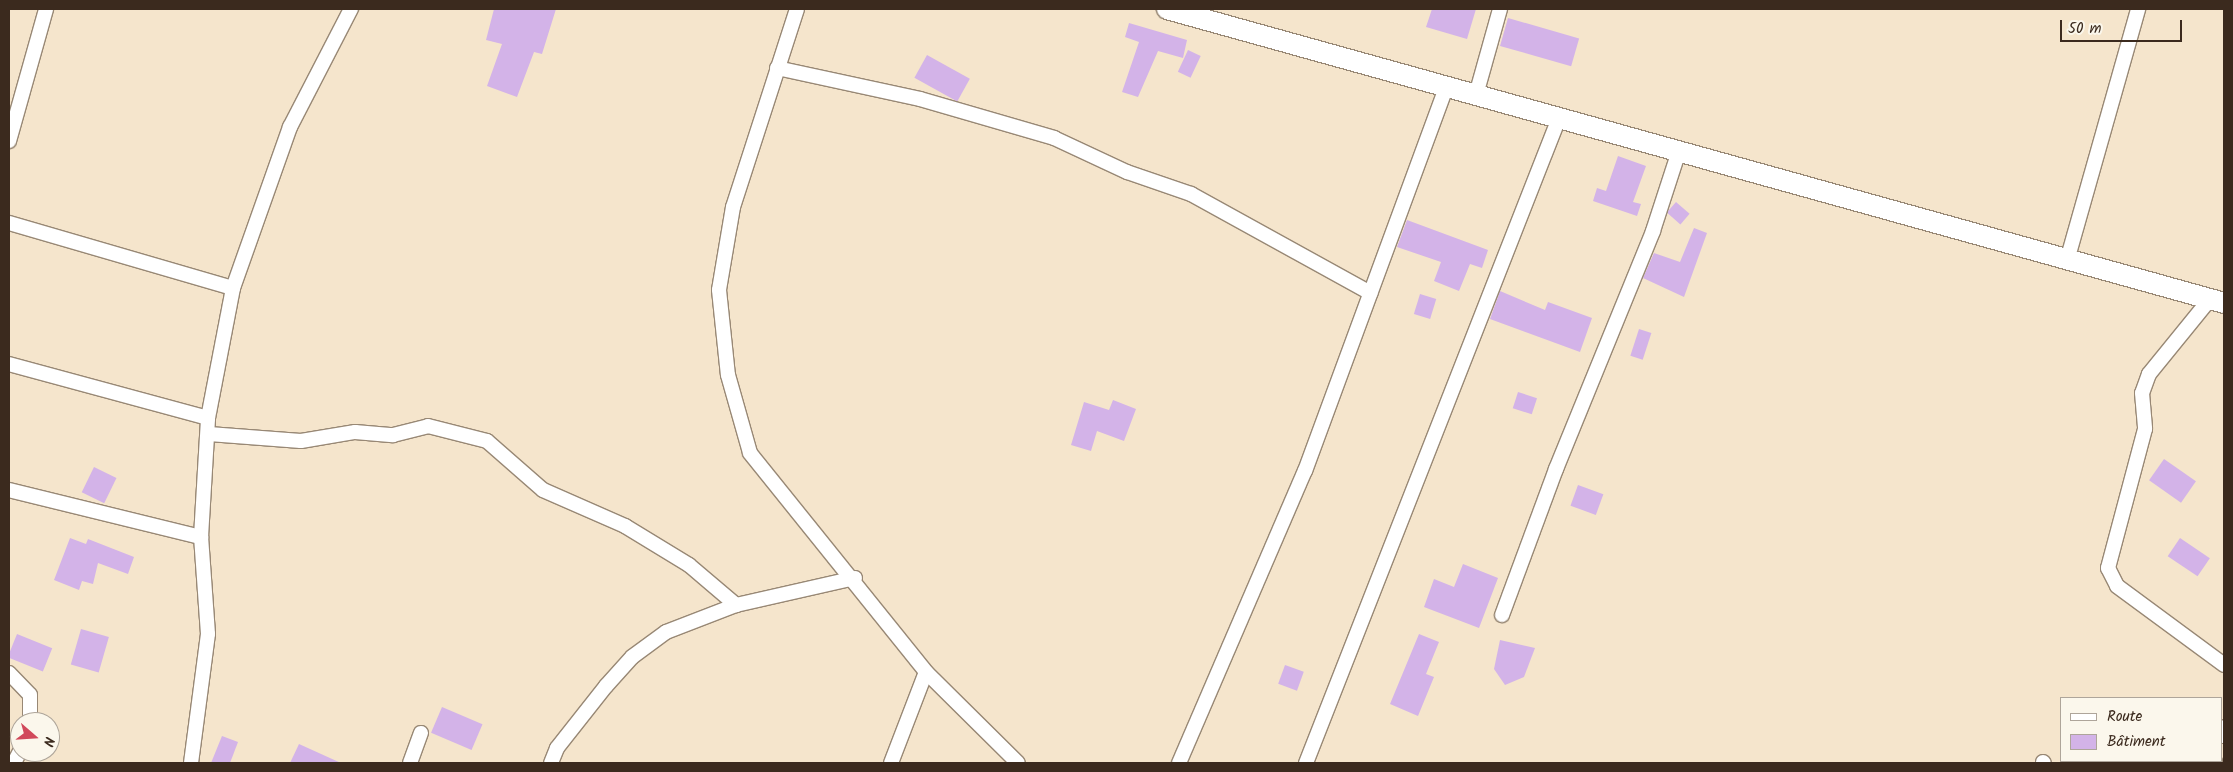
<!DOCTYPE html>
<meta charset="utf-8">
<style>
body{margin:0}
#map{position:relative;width:2233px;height:772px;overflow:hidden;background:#f5e5cc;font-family:Kalam,sans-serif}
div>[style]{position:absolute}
.building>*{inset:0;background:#d3b3e8;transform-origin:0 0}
.roads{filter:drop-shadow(1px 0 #988875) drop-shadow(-1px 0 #988875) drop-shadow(0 1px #988875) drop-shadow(0 -1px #988875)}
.street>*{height:14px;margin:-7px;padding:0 7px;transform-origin:7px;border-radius:7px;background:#fff}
.secondary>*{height:20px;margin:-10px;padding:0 10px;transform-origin:10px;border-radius:10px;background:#fff}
span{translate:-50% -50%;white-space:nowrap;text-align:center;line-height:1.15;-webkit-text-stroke:4px #fbf7ec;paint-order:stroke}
.frame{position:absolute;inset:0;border:10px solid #3b2a1e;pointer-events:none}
.legend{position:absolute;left:2060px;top:697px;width:162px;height:65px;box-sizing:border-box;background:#fbf7ec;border:1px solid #aea59a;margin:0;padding:6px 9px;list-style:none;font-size:15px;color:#3b2a1e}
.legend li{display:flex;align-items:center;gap:10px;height:25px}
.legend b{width:25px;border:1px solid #aea59a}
.north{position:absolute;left:10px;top:712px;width:50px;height:50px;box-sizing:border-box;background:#fbf7ec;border:1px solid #aea59a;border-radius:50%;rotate:109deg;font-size:14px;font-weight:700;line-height:20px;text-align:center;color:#3b2a1e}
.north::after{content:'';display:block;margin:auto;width:18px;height:22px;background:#d1495b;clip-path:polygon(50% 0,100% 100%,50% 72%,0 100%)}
.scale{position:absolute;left:2060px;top:20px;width:122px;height:22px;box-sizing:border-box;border:2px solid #3b2a1e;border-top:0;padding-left:6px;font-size:15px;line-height:18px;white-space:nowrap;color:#3b2a1e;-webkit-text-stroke:4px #fbf7ec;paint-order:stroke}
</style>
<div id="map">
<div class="building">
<i style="clip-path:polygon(494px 9px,556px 9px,542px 54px,534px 52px,517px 97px,487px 86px,502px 44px,486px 40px)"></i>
<i style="clip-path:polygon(1432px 9px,1476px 9px,1467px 39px,1426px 27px)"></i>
<i style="left:1508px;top:18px;width:74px;height:29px;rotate:16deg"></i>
<i style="clip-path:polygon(1129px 23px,1187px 40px,1183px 58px,1158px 51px,1138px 97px,1122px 92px,1139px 42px,1125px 37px)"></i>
<i style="left:1188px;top:50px;width:14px;height:24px;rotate:25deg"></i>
<i style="left:927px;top:55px;width:49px;height:26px;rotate:29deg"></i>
<i style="clip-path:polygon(1618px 156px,1646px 166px,1633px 202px,1641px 204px,1637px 216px,1593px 201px,1597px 188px,1606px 191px)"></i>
<i style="left:1676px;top:202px;width:18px;height:14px;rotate:41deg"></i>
<i style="clip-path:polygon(1407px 220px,1488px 250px,1482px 268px,1470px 264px,1459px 291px,1434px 281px,1441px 262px,1397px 247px)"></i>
<i style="clip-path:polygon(1694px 228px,1707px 233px,1684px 297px,1643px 278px,1654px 253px,1680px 262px)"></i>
<i style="clip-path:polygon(1500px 291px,1545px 310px,1548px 302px,1592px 318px,1580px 352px,1490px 319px)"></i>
<i style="left:1420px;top:294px;width:17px;height:21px;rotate:17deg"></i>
<i style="left:1639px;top:329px;width:13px;height:28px;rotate:18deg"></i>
<i style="left:1518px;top:392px;width:20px;height:17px;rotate:18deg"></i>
<i style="clip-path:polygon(1113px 400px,1136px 409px,1124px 441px,1097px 431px,1091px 451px,1071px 445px,1084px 402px,1109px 410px)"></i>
<i style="left:2164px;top:459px;width:39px;height:26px;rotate:35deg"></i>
<i style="left:94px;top:467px;width:25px;height:28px;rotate:26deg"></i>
<i style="left:1578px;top:485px;width:27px;height:22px;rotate:20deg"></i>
<i style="clip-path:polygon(70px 538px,86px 544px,88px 539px,134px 557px,128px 574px,98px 563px,93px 584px,82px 581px,79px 590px,54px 580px)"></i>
<i style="left:2180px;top:538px;width:36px;height:22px;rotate:34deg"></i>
<i style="clip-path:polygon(1463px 564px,1498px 578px,1479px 628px,1424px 607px,1434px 579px,1454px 587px)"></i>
<i style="left:81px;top:629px;width:29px;height:37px;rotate:16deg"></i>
<i style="left:17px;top:634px;width:38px;height:25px;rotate:22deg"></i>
<i style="clip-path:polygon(1419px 634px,1439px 642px,1426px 674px,1434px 677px,1418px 716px,1390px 704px)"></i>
<i style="clip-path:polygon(1500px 640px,1535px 648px,1524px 677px,1505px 685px,1494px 669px)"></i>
<i style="left:1285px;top:665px;width:20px;height:20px;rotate:20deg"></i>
<i style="left:442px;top:707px;width:44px;height:28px;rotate:23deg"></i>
<i style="clip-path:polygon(222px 736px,238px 742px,230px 763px,211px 763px)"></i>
<i style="clip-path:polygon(299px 744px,341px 763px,290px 763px)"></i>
</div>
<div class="roads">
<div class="street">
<i style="left:797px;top:9px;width:208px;rotate:107.9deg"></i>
<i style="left:733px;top:207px;width:84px;rotate:99.6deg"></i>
<i style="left:719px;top:290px;width:85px;rotate:84deg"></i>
<i style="left:728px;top:375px;width:81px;rotate:74.2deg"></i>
<i style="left:750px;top:453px;width:281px;rotate:51.2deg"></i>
<i style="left:926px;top:672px;width:129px;rotate:44.7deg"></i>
<i style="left:777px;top:68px;width:146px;rotate:12.2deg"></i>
<i style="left:920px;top:99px;width:140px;rotate:16.2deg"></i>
<i style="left:1054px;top:138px;width:81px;rotate:25deg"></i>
<i style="left:1127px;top:172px;width:68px;rotate:19deg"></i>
<i style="left:1191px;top:194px;width:205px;rotate:28.9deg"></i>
<i style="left:1476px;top:95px;width:89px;rotate:-74.4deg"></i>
<i style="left:9px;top:141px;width:137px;rotate:-74.3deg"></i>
<i style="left:9px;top:223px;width:233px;rotate:16.2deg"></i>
<i style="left:2068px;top:257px;width:258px;rotate:-74.2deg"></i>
<i style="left:2210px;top:299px;width:97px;rotate:129.1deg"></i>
<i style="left:2149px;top:374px;width:20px;rotate:110deg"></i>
<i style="left:2142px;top:393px;width:36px;rotate:85deg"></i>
<i style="left:2145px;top:429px;width:144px;rotate:104.9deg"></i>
<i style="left:2108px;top:568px;width:20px;rotate:63deg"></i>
<i style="left:2117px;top:586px;width:133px;rotate:36.4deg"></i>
<i style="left:9px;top:364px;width:206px;rotate:15.2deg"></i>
<i style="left:209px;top:434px;width:92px;rotate:4.4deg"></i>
<i style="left:301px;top:441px;width:55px;rotate:-9.5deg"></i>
<i style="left:355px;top:432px;width:38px;rotate:5deg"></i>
<i style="left:393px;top:435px;width:36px;rotate:-14deg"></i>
<i style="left:428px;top:426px;width:61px;rotate:14.3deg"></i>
<i style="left:487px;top:441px;width:74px;rotate:41.2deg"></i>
<i style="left:543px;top:490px;width:90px;rotate:23.7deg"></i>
<i style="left:625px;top:526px;width:75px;rotate:31.4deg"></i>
<i style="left:689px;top:565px;width:62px;rotate:40.4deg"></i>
<i style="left:9px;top:490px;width:198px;rotate:13.8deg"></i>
<i style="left:1502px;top:615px;width:156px;rotate:-69.7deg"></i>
<i style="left:1556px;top:469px;width:257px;rotate:-67.8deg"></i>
<i style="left:1653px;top:231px;width:84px;rotate:-72deg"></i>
<i style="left:9px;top:673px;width:30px;rotate:46deg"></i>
<i style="left:30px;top:695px;width:27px;rotate:90deg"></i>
<i style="left:2222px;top:736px;width:9px;rotate:-77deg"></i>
<i style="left:2043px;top:762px;width:1px;rotate:45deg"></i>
<i style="left:14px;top:763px;width:13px;rotate:-63deg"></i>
<i style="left:191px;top:763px;width:130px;rotate:-82.5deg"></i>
<i style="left:208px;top:634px;width:97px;rotate:-94.1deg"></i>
<i style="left:201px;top:537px;width:119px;rotate:-86.6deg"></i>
<i style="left:208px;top:418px;width:132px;rotate:-79.1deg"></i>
<i style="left:233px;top:288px;width:171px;rotate:-70.5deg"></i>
<i style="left:290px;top:127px;width:133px;rotate:-62.7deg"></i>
<i style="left:410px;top:763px;width:32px;rotate:-70deg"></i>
<i style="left:551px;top:763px;width:16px;rotate:-68deg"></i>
<i style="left:557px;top:748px;width:79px;rotate:-51.7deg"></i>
<i style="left:606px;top:686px;width:39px;rotate:-48deg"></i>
<i style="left:632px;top:657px;width:42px;rotate:-36.3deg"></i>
<i style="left:666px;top:632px;width:75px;rotate:-21.1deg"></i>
<i style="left:736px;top:605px;width:122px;rotate:-12.8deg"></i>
<i style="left:891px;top:763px;width:97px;rotate:-69deg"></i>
<i style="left:1179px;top:763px;width:318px;rotate:-66.7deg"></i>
<i style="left:1305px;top:471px;width:410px;rotate:-69.8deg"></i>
<i style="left:1306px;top:763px;width:693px;rotate:-68.58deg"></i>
<i style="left:2214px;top:763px;width:2px;rotate:-63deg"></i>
</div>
<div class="secondary">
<i style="left:1167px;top:9px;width:1097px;rotate:15.54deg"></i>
</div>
</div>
<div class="frame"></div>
<ul class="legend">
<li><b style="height:6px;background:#fff"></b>Route</li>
<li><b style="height:14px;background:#d3b3e8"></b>Bâtiment</li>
</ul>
<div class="north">N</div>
<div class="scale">50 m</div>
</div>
